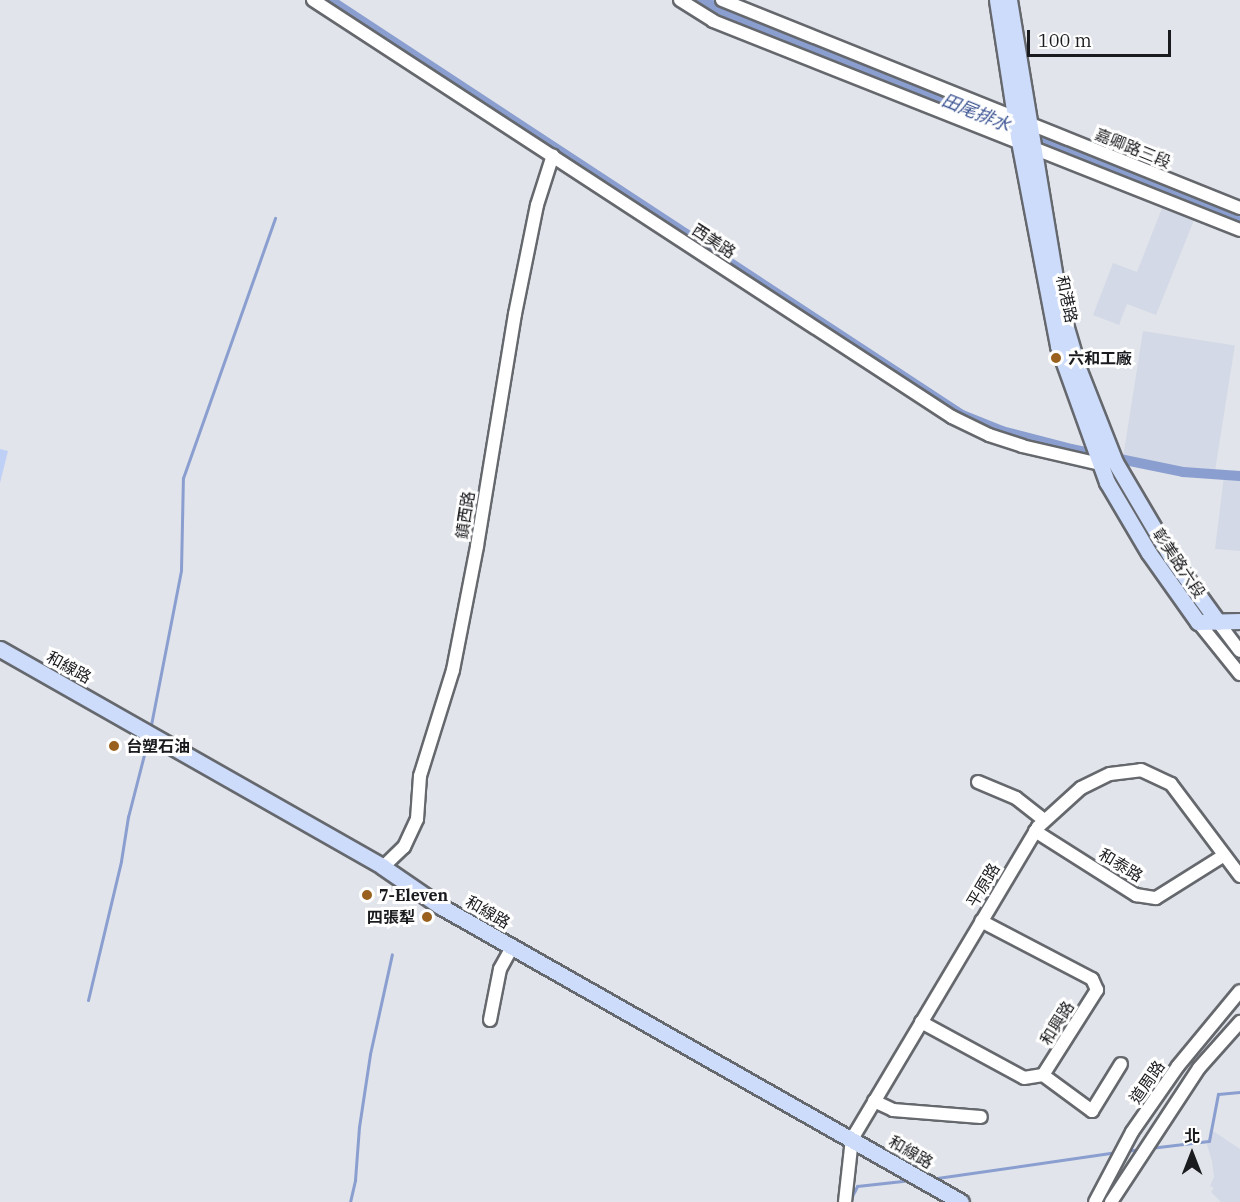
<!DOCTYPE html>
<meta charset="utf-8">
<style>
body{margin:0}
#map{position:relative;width:1240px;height:1202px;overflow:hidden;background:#e1e4ea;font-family:"IBM Plex Serif","Noto Sans TC",serif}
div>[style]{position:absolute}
.built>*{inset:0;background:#d3d9e6;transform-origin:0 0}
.green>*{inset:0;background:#bfd0f7}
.water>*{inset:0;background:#8a9ed0}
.stream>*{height:3px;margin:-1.5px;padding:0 1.5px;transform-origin:1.5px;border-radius:1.5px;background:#8a9ed0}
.canal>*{height:10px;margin:-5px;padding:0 5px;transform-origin:5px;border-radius:5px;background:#8a9ed0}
.river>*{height:18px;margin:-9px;padding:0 9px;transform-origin:9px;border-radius:9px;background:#8a9ed0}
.roads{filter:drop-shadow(2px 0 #65686d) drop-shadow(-2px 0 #65686d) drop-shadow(0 2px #65686d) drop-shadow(0 -2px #65686d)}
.minor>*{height:12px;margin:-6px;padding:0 6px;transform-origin:6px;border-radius:6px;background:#fff}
.major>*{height:15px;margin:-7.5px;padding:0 7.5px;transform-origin:7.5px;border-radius:7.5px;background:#cedcfc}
.dots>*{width:16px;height:16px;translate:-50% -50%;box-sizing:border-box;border:3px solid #fff;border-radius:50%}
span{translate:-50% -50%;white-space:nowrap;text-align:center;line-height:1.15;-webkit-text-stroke:6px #fff;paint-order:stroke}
.street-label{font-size:16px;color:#1a1b1e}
.poi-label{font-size:16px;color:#1a1b1e;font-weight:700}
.left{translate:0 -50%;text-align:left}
.right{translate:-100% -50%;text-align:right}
.water-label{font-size:18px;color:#3c5493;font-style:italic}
.north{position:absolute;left:1162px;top:1124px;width:60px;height:60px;-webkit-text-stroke:4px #fff;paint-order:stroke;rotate:0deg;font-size:16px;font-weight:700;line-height:24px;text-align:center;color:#1a1b1e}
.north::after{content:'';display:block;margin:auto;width:21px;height:27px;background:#1a1b1e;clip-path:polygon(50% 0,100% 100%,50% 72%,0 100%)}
.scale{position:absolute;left:1027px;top:30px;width:144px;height:27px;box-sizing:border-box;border:3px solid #1a1b1e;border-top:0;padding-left:8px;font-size:18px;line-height:21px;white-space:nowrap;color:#1a1b1e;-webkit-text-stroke:4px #fff;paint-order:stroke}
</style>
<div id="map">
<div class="built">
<i style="clip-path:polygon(1162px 208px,1194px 220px,1156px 315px,1127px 304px,1119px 325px,1093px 315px,1113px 263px,1137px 272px)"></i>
<i style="left:1143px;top:331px;width:93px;height:129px;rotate:9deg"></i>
<i style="clip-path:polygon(1224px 476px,1240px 477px,1240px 551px,1215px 549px)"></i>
<i style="clip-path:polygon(1210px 1129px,1240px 1149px,1240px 1202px,1221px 1202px,1211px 1192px,1214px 1188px,1210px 1186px,1214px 1177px,1212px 1161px,1207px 1145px)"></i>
</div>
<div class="green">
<i style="clip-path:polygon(0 449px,8px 451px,0 483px)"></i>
</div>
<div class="water">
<i style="clip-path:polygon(694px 0,713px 0,994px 114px,996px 127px,724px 17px)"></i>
</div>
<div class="stream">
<i style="left:150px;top:730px;width:163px;rotate:-79deg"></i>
<i style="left:181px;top:570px;width:92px;rotate:-88.8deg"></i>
<i style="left:183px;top:478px;width:276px;rotate:-70.5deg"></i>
<i style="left:88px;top:1000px;width:143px;rotate:-76.6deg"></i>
<i style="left:121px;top:861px;width:45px;rotate:-81deg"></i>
<i style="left:128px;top:817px;width:81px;rotate:-75.6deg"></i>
<i style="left:1150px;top:1148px;width:59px;rotate:-6.8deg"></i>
<i style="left:1209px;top:1141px;width:48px;rotate:-79.2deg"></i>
<i style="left:1218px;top:1094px;width:22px;rotate:-5deg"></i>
<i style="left:1126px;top:1151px;width:15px;rotate:-8deg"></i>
<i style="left:930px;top:1179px;width:189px;rotate:-8.2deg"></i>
<i style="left:850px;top:1200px;width:16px;rotate:-63deg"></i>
<i style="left:857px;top:1186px;width:55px;rotate:-6.2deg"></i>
<i style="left:350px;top:1202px;width:23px;rotate:-77deg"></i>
<i style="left:355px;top:1180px;width:53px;rotate:-85.7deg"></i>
<i style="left:359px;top:1127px;width:74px;rotate:-81.4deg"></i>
<i style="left:370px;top:1054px;width:102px;rotate:-77.6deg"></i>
</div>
<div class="canal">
<i style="left:330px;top:0;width:756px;rotate:33.29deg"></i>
<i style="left:962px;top:415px;width:43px;rotate:21.8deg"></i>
<i style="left:1002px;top:431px;width:71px;rotate:14.6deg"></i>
<i style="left:1071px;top:449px;width:114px;rotate:11.6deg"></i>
<i style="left:1183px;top:472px;width:57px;rotate:4deg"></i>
</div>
<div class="river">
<i style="left:973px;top:112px;width:289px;rotate:22.4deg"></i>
</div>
<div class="roads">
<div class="minor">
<i style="left:313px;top:0;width:763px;rotate:33.13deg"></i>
<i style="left:952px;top:417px;width:41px;rotate:25.9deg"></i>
<i style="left:989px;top:435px;width:35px;rotate:18deg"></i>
<i style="left:1022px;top:446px;width:80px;rotate:13deg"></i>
<i style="left:1100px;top:464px;width:7px;rotate:-8deg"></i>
<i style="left:680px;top:0;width:39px;rotate:32deg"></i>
<i style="left:713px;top:21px;width:567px;rotate:21.63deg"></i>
<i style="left:722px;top:0;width:558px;rotate:21.88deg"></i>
<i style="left:1198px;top:622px;width:67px;rotate:51.1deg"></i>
<i style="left:1218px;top:622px;width:36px;rotate:53deg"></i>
<i style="left:978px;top:782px;width:41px;rotate:22.8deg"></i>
<i style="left:1016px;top:798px;width:36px;rotate:38deg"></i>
<i style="left:1035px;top:831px;width:120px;rotate:32.4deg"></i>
<i style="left:1136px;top:895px;width:20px;rotate:9deg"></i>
<i style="left:1156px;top:898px;width:79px;rotate:-32.1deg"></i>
<i style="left:383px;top:867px;width:29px;rotate:-44deg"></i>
<i style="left:404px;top:847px;width:31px;rotate:-65deg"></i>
<i style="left:417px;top:819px;width:43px;rotate:-86deg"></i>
<i style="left:420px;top:776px;width:111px;rotate:-72.7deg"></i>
<i style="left:453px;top:670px;width:126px;rotate:-79deg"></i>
<i style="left:477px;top:546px;width:235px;rotate:-80.7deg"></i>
<i style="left:515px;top:314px;width:111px;rotate:-78.6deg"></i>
<i style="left:537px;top:205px;width:52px;rotate:-72.3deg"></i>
<i style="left:490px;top:1020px;width:52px;rotate:-78.9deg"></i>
<i style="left:500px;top:969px;width:25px;rotate:-61deg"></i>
<i style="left:921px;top:1022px;width:117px;rotate:28.5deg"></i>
<i style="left:1024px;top:1078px;width:19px;rotate:-9deg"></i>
<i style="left:1043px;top:1075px;width:101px;rotate:-57.6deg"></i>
<i style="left:1097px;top:990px;width:12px;rotate:-114deg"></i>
<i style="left:1092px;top:979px;width:125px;rotate:-152.4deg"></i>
<i style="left:1043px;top:1075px;width:61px;rotate:36.3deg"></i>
<i style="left:1092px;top:1111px;width:55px;rotate:-58.3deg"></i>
<i style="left:874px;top:1101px;width:21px;rotate:25deg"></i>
<i style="left:893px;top:1110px;width:88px;rotate:4.5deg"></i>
<i style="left:845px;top:1202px;width:63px;rotate:-83.7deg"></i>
<i style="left:852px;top:1139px;width:363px;rotate:-59.2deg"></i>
<i style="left:1038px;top:827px;width:58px;rotate:-42.2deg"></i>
<i style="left:1081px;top:788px;width:32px;rotate:-26deg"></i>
<i style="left:1110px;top:774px;width:31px;rotate:-7deg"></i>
<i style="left:1141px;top:770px;width:33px;rotate:25deg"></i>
<i style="left:1171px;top:784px;width:115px;rotate:53.1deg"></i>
<i style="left:1095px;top:1202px;width:79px;rotate:-62.1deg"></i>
<i style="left:1132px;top:1132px;width:80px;rotate:-55.1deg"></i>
<i style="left:1178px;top:1066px;width:97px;rotate:-50.4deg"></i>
<i style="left:1111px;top:1202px;width:160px;rotate:-56.7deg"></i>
<i style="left:1199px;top:1068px;width:62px;rotate:-48.3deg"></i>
</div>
<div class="major">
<i style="left:997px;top:0;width:138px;rotate:81.2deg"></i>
<i style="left:1018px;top:136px;width:214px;rotate:79.2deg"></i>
<i style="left:1058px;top:346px;width:145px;rotate:70.2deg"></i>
<i style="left:1107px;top:482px;width:82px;rotate:59.4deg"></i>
<i style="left:1149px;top:553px;width:85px;rotate:54.6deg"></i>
<i style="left:1198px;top:622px;width:42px;rotate:-1.4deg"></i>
<i style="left:1009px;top:0;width:311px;rotate:80.6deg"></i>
<i style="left:1060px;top:307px;width:64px;rotate:73.6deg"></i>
<i style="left:1078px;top:368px;width:101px;rotate:68.5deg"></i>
<i style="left:1115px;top:462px;width:110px;rotate:59.5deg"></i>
<i style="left:1171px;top:557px;width:80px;rotate:54.1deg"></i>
<i style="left:0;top:649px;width:441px;rotate:29.6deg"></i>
<i style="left:383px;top:867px;width:69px;rotate:34.4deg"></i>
<i style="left:440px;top:906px;width:599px;rotate:29.6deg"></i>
</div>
</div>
<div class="dots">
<i style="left:1056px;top:358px;background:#9a611e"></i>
<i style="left:114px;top:746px;background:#9a611e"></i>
<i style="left:367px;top:895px;background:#9a611e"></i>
<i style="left:427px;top:917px;background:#9a611e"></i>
</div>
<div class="street-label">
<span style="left:1133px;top:148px;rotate:22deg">嘉卿路三段</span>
<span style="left:714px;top:241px;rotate:33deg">西美路</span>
<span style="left:1067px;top:299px;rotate:78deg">和港路</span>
<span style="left:465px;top:515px;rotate:-81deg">鎮西路</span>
<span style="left:1179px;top:563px;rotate:56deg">彰美路六段</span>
<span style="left:69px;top:667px;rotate:29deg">和線路</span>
<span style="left:1121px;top:865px;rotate:31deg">和泰路</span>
<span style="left:983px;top:885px;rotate:-59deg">平原路</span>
<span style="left:488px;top:912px;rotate:30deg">和線路</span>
<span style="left:1057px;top:1023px;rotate:-58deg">和興路</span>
<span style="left:1147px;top:1082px;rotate:-55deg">道周路</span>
<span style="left:911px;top:1152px;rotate:30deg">和線路</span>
</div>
<div class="poi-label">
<span class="left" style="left:1068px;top:358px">六和工廠</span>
<span class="left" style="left:126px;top:746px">台塑石油</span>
<span class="left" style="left:379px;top:895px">7-Eleven</span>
<span class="right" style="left:415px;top:917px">四張犁</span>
</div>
<div class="water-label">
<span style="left:976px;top:113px;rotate:22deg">田尾排水</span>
</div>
<div class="north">北</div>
<div class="scale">100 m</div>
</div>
